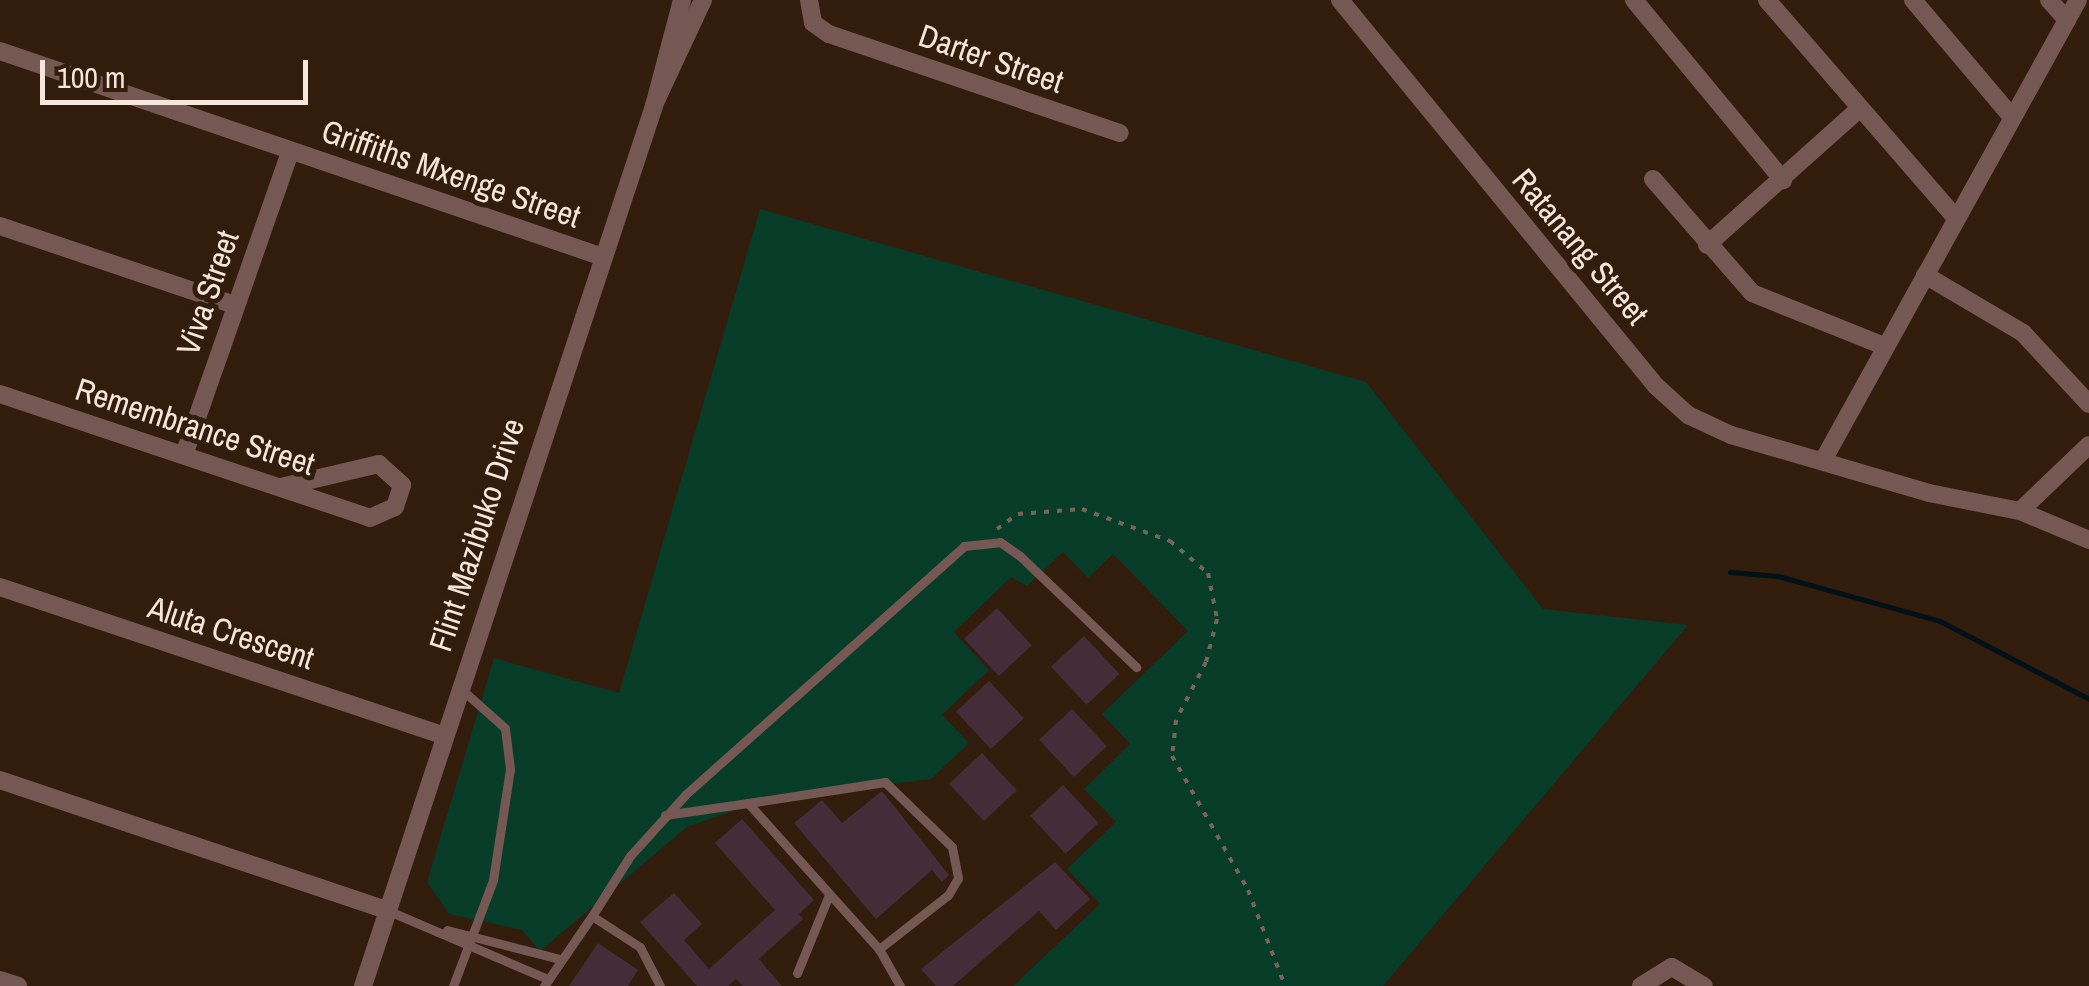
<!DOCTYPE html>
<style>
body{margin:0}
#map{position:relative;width:2089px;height:986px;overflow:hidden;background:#321c0c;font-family:"Archivo Narrow",sans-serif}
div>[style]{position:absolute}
.green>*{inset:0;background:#073c28}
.stream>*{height:5px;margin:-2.5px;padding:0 2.5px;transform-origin:2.5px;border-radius:2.5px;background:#001117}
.building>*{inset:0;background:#462c39;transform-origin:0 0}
.path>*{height:4px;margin-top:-2px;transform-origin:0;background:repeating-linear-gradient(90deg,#786457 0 5px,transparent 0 13px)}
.lane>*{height:9px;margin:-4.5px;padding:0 4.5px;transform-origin:4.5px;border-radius:4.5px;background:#755754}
.street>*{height:18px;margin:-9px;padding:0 9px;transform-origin:9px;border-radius:9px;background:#755754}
span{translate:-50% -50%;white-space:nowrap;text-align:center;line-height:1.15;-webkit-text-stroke:10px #321c0c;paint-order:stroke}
.street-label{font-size:32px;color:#f6e6dc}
.scale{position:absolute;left:40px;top:60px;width:268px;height:45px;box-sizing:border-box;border:5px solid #f6e6dc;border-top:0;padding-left:12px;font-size:30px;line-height:35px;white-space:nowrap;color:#f6e6dc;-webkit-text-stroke:8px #321c0c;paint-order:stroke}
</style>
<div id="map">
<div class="green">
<i style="clip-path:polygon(760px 209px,1366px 382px,1543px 609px,1688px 625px,1383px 986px,1013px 986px,1100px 904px,1067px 869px,1116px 822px,1084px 789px,1130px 744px,1102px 714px,1188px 631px,1113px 554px,1088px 578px,1063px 552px,1027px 586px,1011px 577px,954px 632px,989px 670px,942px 715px,969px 743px,931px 779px,767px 799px,687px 827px,540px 951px,522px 930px,449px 914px,427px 882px,494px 658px,619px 693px)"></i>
</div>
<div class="stream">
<i style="left:1730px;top:572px;width:48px;rotate:4.8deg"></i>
<i style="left:1778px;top:576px;width:168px;rotate:15.5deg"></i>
<i style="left:1940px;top:621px;width:168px;rotate:27.6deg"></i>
</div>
<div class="building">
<i style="left:997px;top:608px;width:51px;height:45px;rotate:47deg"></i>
<i style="left:1084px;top:636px;width:52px;height:45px;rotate:47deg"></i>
<i style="left:989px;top:681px;width:51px;height:45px;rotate:47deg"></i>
<i style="left:1072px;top:709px;width:51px;height:45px;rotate:47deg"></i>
<i style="left:982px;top:753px;width:51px;height:45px;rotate:47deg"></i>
<i style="left:1063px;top:785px;width:52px;height:45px;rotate:47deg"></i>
<i style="clip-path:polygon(882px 791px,949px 875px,942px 882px,932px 870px,876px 919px,794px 823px,822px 800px,842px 823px)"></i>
<i style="clip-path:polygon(742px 819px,814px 900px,799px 914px,803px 919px,759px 959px,782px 986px,743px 986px,736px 979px,728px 986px,697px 986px,640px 922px,674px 893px,702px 924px,684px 940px,709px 969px,775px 910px,715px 843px)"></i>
<i style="clip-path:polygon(1055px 862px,1090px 899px,1056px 930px,1039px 911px,953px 986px,936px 986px,921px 969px)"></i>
<i style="clip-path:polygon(598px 943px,638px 970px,628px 986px,569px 986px)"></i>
</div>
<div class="path">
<i style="left:997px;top:529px;width:26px;rotate:-36deg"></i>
<i style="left:1018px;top:514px;width:64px;rotate:-4.5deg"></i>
<i style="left:1082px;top:509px;width:94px;rotate:20deg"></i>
<i style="left:1170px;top:541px;width:50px;rotate:40.1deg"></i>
<i style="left:1208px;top:573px;width:47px;rotate:78.9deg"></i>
<i style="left:1217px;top:619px;width:44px;rotate:104.3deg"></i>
<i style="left:1206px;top:662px;width:65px;rotate:117.3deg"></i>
<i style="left:1176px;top:720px;width:36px;rotate:96deg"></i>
<i style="left:1172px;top:756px;width:154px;rotate:60.4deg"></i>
<i style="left:1248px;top:890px;width:103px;rotate:68.9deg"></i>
</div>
<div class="lane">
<i style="left:748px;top:803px;width:139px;rotate:-8.7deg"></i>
<i style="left:885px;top:782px;width:93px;rotate:44.1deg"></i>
<i style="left:952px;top:847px;width:32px;rotate:79deg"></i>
<i style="left:958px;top:878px;width:20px;rotate:120deg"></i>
<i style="left:948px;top:895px;width:88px;rotate:142deg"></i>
<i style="left:665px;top:815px;width:84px;rotate:-8.2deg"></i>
<i style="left:748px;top:803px;width:196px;rotate:48.1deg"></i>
<i style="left:879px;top:949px;width:43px;rotate:60.4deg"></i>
<i style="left:389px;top:911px;width:173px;rotate:23.2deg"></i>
<i style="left:592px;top:916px;width:71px;rotate:-57.7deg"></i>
<i style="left:630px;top:856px;width:84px;rotate:-47.9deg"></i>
<i style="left:686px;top:794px;width:373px;rotate:-41.7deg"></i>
<i style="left:964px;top:546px;width:36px;rotate:-6deg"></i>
<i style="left:1000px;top:542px;width:24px;rotate:35deg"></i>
<i style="left:1020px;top:556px;width:161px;rotate:43.7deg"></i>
<i style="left:447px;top:930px;width:117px;rotate:14.4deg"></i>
<i style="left:797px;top:973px;width:84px;rotate:-67.7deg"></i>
<i style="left:453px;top:986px;width:113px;rotate:-69.3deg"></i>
<i style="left:493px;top:880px;width:112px;rotate:-81.3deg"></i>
<i style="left:510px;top:769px;width:41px;rotate:-97deg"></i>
<i style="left:505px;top:728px;width:60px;rotate:-138.4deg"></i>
<i style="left:544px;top:986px;width:85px;rotate:-55.6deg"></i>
<i style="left:592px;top:916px;width:57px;rotate:32.9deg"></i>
<i style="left:640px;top:947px;width:44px;rotate:62.9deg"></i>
</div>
<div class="street">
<i style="left:809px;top:0;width:23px;rotate:80deg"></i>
<i style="left:813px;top:23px;width:19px;rotate:35deg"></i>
<i style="left:829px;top:34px;width:307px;rotate:18.8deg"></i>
<i style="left:1340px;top:0;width:499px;rotate:50.7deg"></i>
<i style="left:1656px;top:386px;width:43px;rotate:42.2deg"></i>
<i style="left:1688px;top:415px;width:47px;rotate:24.9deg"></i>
<i style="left:1731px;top:435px;width:206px;rotate:16.3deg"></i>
<i style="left:1929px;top:493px;width:93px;rotate:11.2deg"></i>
<i style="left:2020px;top:511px;width:75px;rotate:22.8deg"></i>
<i style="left:1634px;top:0;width:234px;rotate:50.4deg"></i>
<i style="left:1767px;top:0;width:289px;rotate:49.1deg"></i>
<i style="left:1913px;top:0;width:152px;rotate:49.8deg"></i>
<i style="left:2049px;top:0;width:27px;rotate:48deg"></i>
<i style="left:0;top:51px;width:634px;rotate:18.86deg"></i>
<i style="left:654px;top:105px;width:116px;rotate:-65deg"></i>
<i style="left:1653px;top:179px;width:151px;rotate:49deg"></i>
<i style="left:1752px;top:293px;width:144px;rotate:21.9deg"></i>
<i style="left:0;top:226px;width:248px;rotate:18.6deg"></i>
<i style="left:1707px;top:245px;width:204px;rotate:-41.8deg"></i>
<i style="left:1925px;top:275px;width:114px;rotate:30.6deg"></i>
<i style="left:2023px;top:333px;width:97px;rotate:47.1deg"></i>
<i style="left:0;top:394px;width:390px;rotate:18.5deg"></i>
<i style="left:370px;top:518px;width:27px;rotate:-24deg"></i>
<i style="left:395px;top:507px;width:23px;rotate:-72deg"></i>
<i style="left:402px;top:485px;width:31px;rotate:-138deg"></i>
<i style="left:379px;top:464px;width:101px;rotate:166.8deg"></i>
<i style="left:184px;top:455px;width:321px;rotate:-70.7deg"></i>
<i style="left:1825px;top:457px;width:522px;rotate:-61.03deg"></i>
<i style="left:2020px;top:511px;width:95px;rotate:-43.7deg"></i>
<i style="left:0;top:587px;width:467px;rotate:18.5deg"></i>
<i style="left:0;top:780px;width:410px;rotate:18.6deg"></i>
<i style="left:0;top:980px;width:19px;rotate:18deg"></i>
<i style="left:363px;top:986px;width:927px;rotate:-71.7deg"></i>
<i style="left:654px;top:106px;width:110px;rotate:-75.2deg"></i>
<i style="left:1641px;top:986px;width:36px;rotate:-32deg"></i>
<i style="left:1672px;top:967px;width:37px;rotate:31deg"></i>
</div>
<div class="street-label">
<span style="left:991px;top:59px;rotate:19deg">Darter Street</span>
<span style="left:451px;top:174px;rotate:19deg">Griffiths Mxenge Street</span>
<span style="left:1580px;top:247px;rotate:50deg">Ratanang Street</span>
<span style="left:208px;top:293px;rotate:-71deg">Viva Street</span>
<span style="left:195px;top:427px;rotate:18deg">Remembrance Street</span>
<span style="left:477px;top:535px;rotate:-72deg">Flint Mazibuko Drive</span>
<span style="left:231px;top:633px;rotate:18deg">Aluta Crescent</span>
</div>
<div class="scale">100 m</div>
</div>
